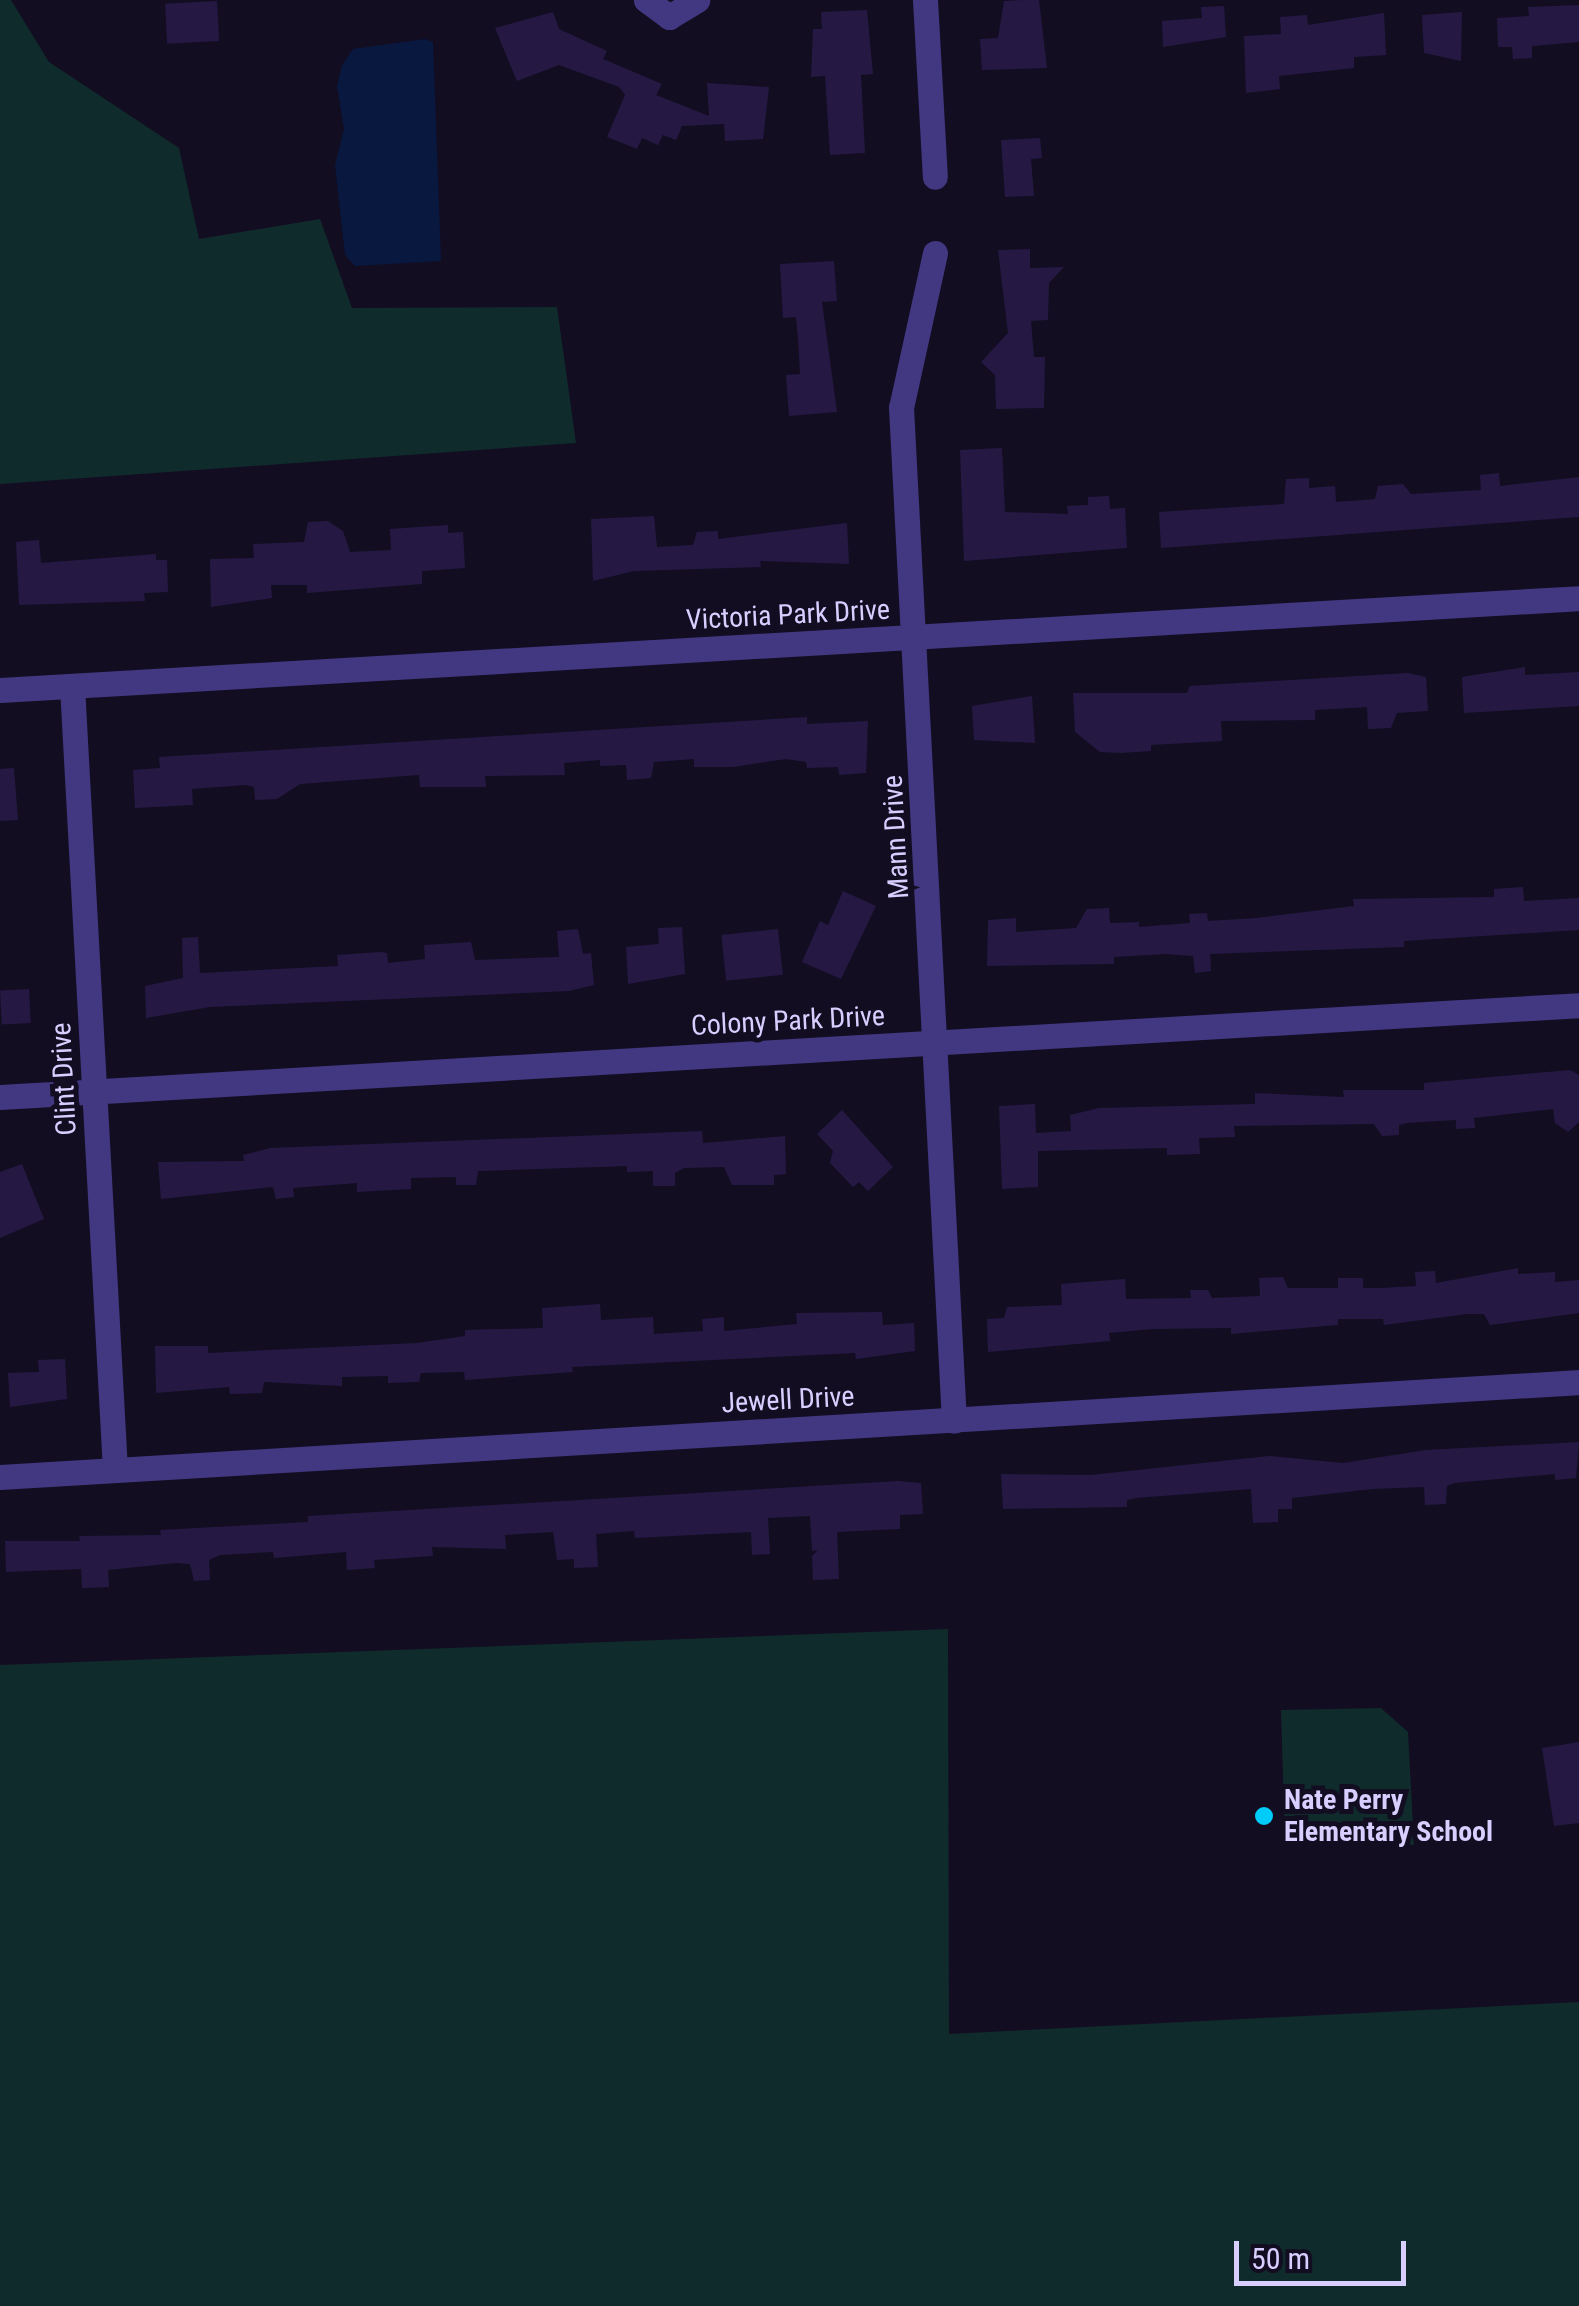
<!DOCTYPE html>
<style>
body{margin:0}
#map{position:relative;width:1579px;height:2306px;overflow:hidden;background:#130d22;font-family:"Roboto Condensed",sans-serif}
div>[style]{position:absolute}
.green>*{inset:0;background:#102b2c}
.water>*{inset:0;background:#09183f}
.building>*{inset:0;background:#251943;transform-origin:0 0}
.street>*{height:25px;margin:-12.5px;padding:0 12.5px;transform-origin:12.5px;border-radius:12.5px;background:#413881}
.dots>*{width:28px;height:28px;translate:-50% -50%;box-sizing:border-box;border:5px solid #130d22;border-radius:50%}
span{translate:-50% -50%;white-space:nowrap;text-align:center;line-height:1.15;-webkit-text-stroke:10px #130d22;paint-order:stroke}
.street-label{font-size:28px;color:#d8ceff}
.poi-label{font-size:28px;color:#d8ceff;font-weight:700}
.left{translate:0 -50%;text-align:left}
.scale{position:absolute;left:1234px;top:2241px;width:172px;height:45px;box-sizing:border-box;border:5px solid #d8ceff;border-top:0;padding-left:12px;font-size:30px;line-height:35px;white-space:nowrap;color:#d8ceff;-webkit-text-stroke:8px #130d22;paint-order:stroke}
</style>
<div id="map">
<div class="green">
<i style="clip-path:polygon(0 0,11px 0,49px 62px,179px 148px,199px 239px,320px 219px,352px 308px,557px 307px,576px 443px,0 484px)"></i>
<i style="clip-path:polygon(948px 1629px,949px 2034px,1579px 2002px,1579px 2306px,0 2306px,0 1665px)"></i>
<i style="clip-path:polygon(1381px 1708px,1408px 1732px,1414px 1845px,1285px 1846px,1281px 1710px)"></i>
</div>
<div class="water">
<i style="clip-path:polygon(425px 39px,433px 42px,441px 261px,355px 266px,345px 255px,335px 165px,344px 129px,337px 86px,342px 65px,353px 49px)"></i>
</div>
<div class="building">
<i style="clip-path:polygon(1023px 0,1039px 0,1047px 68px,982px 70px,980px 39px,998px 38px,1004px 1px)"></i>
<i style="left:217px;top:1px;width:40px;height:52px;rotate:87deg"></i>
<i style="clip-path:polygon(1579px 5px,1579px 42px,1532px 46px,1532px 58px,1513px 59px,1512px 47px,1498px 47px,1497px 18px,1529px 16px,1528px 7px)"></i>
<i style="clip-path:polygon(1224px 6px,1226px 37px,1163px 47px,1162px 21px,1202px 18px,1201px 7px)"></i>
<i style="clip-path:polygon(867px 10px,873px 74px,861px 75px,865px 153px,830px 155px,825px 76px,811px 77px,813px 29px,822px 29px,821px 12px)"></i>
<i style="clip-path:polygon(553px 12px,559px 29px,607px 51px,603px 59px,662px 84px,656px 95px,709px 116px,707px 83px,769px 87px,763px 139px,725px 141px,724px 124px,682px 126px,676px 140px,663px 135px,658px 145px,642px 138px,637px 149px,607px 137px,625px 95px,619px 87px,559px 65px,517px 81px,495px 28px)"></i>
<i style="clip-path:polygon(1462px 12px,1461px 61px,1424px 53px,1422px 15px)"></i>
<i style="clip-path:polygon(1384px 13px,1386px 55px,1354px 57px,1354px 68px,1279px 76px,1280px 89px,1246px 93px,1244px 36px,1281px 34px,1280px 17px,1307px 15px,1308px 25px)"></i>
<i style="clip-path:polygon(1040px 138px,1042px 158px,1031px 159px,1034px 196px,1005px 197px,1001px 140px)"></i>
<i style="clip-path:polygon(1030px 249px,1030px 268px,1064px 267px,1049px 283px,1048px 320px,1031px 321px,1034px 357px,1045px 357px,1044px 408px,996px 409px,995px 375px,981px 362px,1008px 333px,998px 250px)"></i>
<i style="clip-path:polygon(834px 261px,837px 301px,822px 302px,837px 412px,789px 416px,786px 375px,800px 374px,798px 338px,796px 317px,783px 318px,780px 264px)"></i>
<i style="clip-path:polygon(1002px 448px,1005px 512px,1068px 514px,1067px 506px,1088px 505px,1088px 497px,1109px 496px,1110px 509px,1125px 508px,1127px 548px,964px 561px,960px 450px)"></i>
<i style="clip-path:polygon(1499px 473px,1500px 486px,1579px 477px,1579px 517px,1161px 548px,1159px 512px,1284px 504px,1286px 479px,1309px 478px,1309px 488px,1335px 486px,1336px 502px,1375px 499px,1378px 486px,1403px 484px,1411px 494px,1481px 490px,1480px 475px)"></i>
<i style="clip-path:polygon(654px 516px,657px 547px,693px 545px,697px 532px,718px 531px,718px 539px,847px 523px,849px 564px,760px 561px,761px 567px,634px 571px,593px 581px,591px 519px)"></i>
<i style="clip-path:polygon(328px 521px,343px 531px,350px 552px,391px 550px,390px 529px,448px 525px,448px 533px,463px 532px,465px 568px,422px 571px,422px 584px,307px 593px,307px 585px,271px 585px,272px 598px,211px 607px,210px 559px,254px 558px,253px 544px,304px 542px,308px 522px)"></i>
<i style="clip-path:polygon(39px 540px,41px 563px,156px 554px,156px 560px,167px 560px,168px 592px,144px 593px,145px 601px,19px 605px,16px 542px)"></i>
<i style="clip-path:polygon(1525px 667px,1525px 675px,1579px 672px,1579px 706px,1464px 713px,1462px 677px)"></i>
<i style="clip-path:polygon(1408px 673px,1426px 677px,1428px 711px,1397px 713px,1391px 728px,1368px 729px,1367px 707px,1315px 710px,1315px 720px,1221px 721px,1222px 741px,1151px 745px,1151px 751px,1121px 753px,1100px 752px,1075px 732px,1073px 693px,1187px 693px,1190px 686px)"></i>
<i style="clip-path:polygon(1032px 696px,1035px 743px,974px 740px,972px 706px)"></i>
<i style="clip-path:polygon(807px 717px,807px 724px,868px 721px,866px 773px,839px 775px,838px 767px,807px 768px,806px 762px,786px 759px,733px 767px,694px 767px,694px 759px,654px 762px,651px 778px,627px 780px,626px 765px,600px 766px,600px 760px,564px 763px,565px 775px,485px 776px,486px 787px,420px 787px,419px 775px,300px 784px,277px 799px,255px 800px,254px 787px,246px 785px,192px 789px,193px 805px,135px 808px,133px 770px,160px 768px,159px 757px)"></i>
<i style="clip-path:polygon(14px 768px,18px 820px,0 821px,0 769px)"></i>
<i style="clip-path:polygon(1523px 887px,1524px 901px,1579px 898px,1579px 930px,1404px 941px,1404px 947px,1210px 954px,1211px 971px,1195px 973px,1193px 956px,1166px 954px,1114px 957px,1114px 964px,987px 966px,988px 920px,1016px 918px,1016px 932px,1076px 928px,1087px 909px,1109px 908px,1110px 923px,1139px 922px,1139px 927px,1190px 923px,1189px 914px,1207px 913px,1208px 921px,1256px 918px,1354px 906px,1353px 899px,1494px 897px,1494px 889px)"></i>
<i style="clip-path:polygon(843px 891px,876px 906px,841px 979px,802px 962px,820px 921px,828px 925px)"></i>
<i style="clip-path:polygon(682px 927px,685px 974px,628px 984px,626px 947px,659px 944px,658px 928px)"></i>
<i style="clip-path:polygon(578px 929px,583px 954px,591px 953px,594px 985px,569px 991px,210px 1007px,146px 1018px,145px 986px,183px 978px,182px 938px,198px 937px,200px 973px,338px 966px,337px 955px,380px 952px,387px 953px,388px 963px,425px 959px,424px 945px,471px 942px,475px 960px,559px 957px,557px 931px)"></i>
<i style="left:778px;top:929px;width:46px;height:57px;rotate:84deg"></i>
<i style="left:29px;top:989px;width:34px;height:29px;rotate:87deg"></i>
<i style="clip-path:polygon(1570px 1070px,1579px 1075px,1579px 1122px,1568px 1132px,1555px 1123px,1553px 1109px,1474px 1118px,1475px 1128px,1456px 1129px,1456px 1120px,1407px 1123px,1399px 1125px,1399px 1135px,1382px 1136px,1374px 1124px,1234px 1126px,1235px 1137px,1199px 1138px,1200px 1154px,1167px 1155px,1167px 1148px,1038px 1151px,1038px 1187px,1002px 1189px,999px 1106px,1035px 1104px,1036px 1133px,1071px 1131px,1070px 1115px,1099px 1108px,1255px 1104px,1255px 1093px,1344px 1097px,1343px 1090px,1424px 1090px,1424px 1083px)"></i>
<i style="clip-path:polygon(842px 1110px,893px 1167px,868px 1191px,859px 1182px,853px 1187px,830px 1163px,833px 1151px,817px 1134px)"></i>
<i style="clip-path:polygon(702px 1131px,703px 1143px,785px 1136px,786px 1174px,774px 1175px,774px 1185px,732px 1185px,724px 1167px,684px 1168px,675px 1173px,675px 1186px,653px 1186px,653px 1171px,627px 1172px,627px 1166px,478px 1171px,476px 1185px,456px 1185px,456px 1177px,411px 1178px,411px 1189px,357px 1192px,357px 1183px,293px 1188px,294px 1197px,276px 1199px,273px 1187px,161px 1199px,158px 1162px,244px 1161px,243px 1155px,270px 1148px)"></i>
<i style="clip-path:polygon(22px 1164px,44px 1219px,0 1238px,0 1172px)"></i>
<i style="clip-path:polygon(1518px 1268px,1518px 1274px,1555px 1272px,1555px 1282px,1579px 1280px,1579px 1313px,1490px 1325px,1484px 1314px,1467px 1314px,1384px 1325px,1383px 1319px,1338px 1319px,1338px 1325px,1231px 1334px,1231px 1328px,1153px 1329px,1109px 1333px,1110px 1341px,988px 1352px,987px 1319px,1004px 1318px,1007px 1307px,1062px 1305px,1061px 1284px,1125px 1279px,1126px 1299px,1191px 1298px,1190px 1290px,1208px 1290px,1212px 1298px,1260px 1296px,1259px 1278px,1283px 1277px,1288px 1288px,1338px 1288px,1338px 1278px,1363px 1278px,1363px 1288px,1382px 1288px,1416px 1286px,1415px 1272px,1435px 1271px,1436px 1283px)"></i>
<i style="clip-path:polygon(600px 1304px,601px 1320px,653px 1317px,654px 1334px,703px 1331px,702px 1319px,724px 1317px,724px 1331px,797px 1324px,796px 1313px,882px 1312px,883px 1325px,914px 1323px,915px 1351px,856px 1359px,855px 1353px,572px 1367px,573px 1372px,465px 1380px,464px 1372px,421px 1373px,419px 1382px,388px 1383px,388px 1376px,342px 1377px,342px 1386px,264px 1382px,262px 1393px,230px 1394px,229px 1387px,156px 1393px,155px 1346px,208px 1346px,208px 1353px,417px 1343px,465px 1336px,465px 1330px,543px 1328px,542px 1308px)"></i>
<i style="clip-path:polygon(65px 1359px,67px 1399px,10px 1407px,8px 1373px,39px 1372px,38px 1360px)"></i>
<i style="clip-path:polygon(1579px 1442px,1576px 1478px,1555px 1480px,1555px 1474px,1454px 1483px,1447px 1486px,1446px 1504px,1425px 1505px,1424px 1487px,1372px 1489px,1292px 1498px,1292px 1509px,1278px 1509px,1278px 1522px,1253px 1523px,1251px 1489px,1136px 1498px,1127px 1500px,1127px 1507px,1003px 1509px,1001px 1474px,1091px 1475px,1269px 1456px,1343px 1463px,1426px 1450px)"></i>
<i style="clip-path:polygon(898px 1481px,921px 1483px,923px 1514px,900px 1515px,900px 1529px,837px 1532px,839px 1579px,813px 1580px,812px 1556px,818px 1550px,812px 1551px,810px 1516px,768px 1518px,770px 1554px,752px 1555px,751px 1532px,635px 1538px,634px 1531px,596px 1534px,598px 1567px,574px 1568px,574px 1559px,557px 1560px,553px 1532px,505px 1535px,506px 1549px,432px 1547px,433px 1556px,374px 1560px,375px 1568px,347px 1570px,346px 1552px,274px 1558px,273px 1552px,220px 1555px,209px 1560px,210px 1580px,194px 1581px,190px 1564px,176px 1563px,108px 1570px,109px 1587px,82px 1588px,81px 1569px,6px 1572px,5px 1541px,80px 1541px,79px 1536px,161px 1535px,160px 1530px,308px 1522px,308px 1516px)"></i>
<i style="clip-path:polygon(1579px 1742px,1579px 1823px,1554px 1826px,1542px 1748px)"></i>
</div>
<div class="street">
<i style="left:646px;top:0;width:29px;rotate:36deg"></i>
<i style="left:669px;top:17px;width:33px;rotate:-31deg"></i>
<i style="left:925px;top:0;width:177px;rotate:86.8deg"></i>
<i style="left:935px;top:253px;width:158px;rotate:102.4deg"></i>
<i style="left:901px;top:407px;width:1015px;rotate:87.01deg"></i>
<i style="left:72px;top:686px;width:785px;rotate:86.86deg"></i>
<i style="left:0;top:690px;width:1582px;rotate:-3.33deg"></i>
<i style="left:0;top:1097px;width:1582px;rotate:-3.33deg"></i>
<i style="left:0;top:1477px;width:1582px;rotate:-3.44deg"></i>
</div>
<div class="dots">
<i style="left:1264px;top:1816px;background:#00cbf9"></i>
</div>
<div class="street-label">
<span style="left:788px;top:615px;rotate:-3deg">Victoria Park Drive</span>
<span style="left:896px;top:837px;rotate:-93deg">Mann Drive</span>
<span style="left:788px;top:1021px;rotate:-3deg">Colony Park Drive</span>
<span style="left:64px;top:1079px;rotate:-93deg">Clint Drive</span>
<span style="left:788px;top:1400px;rotate:-3deg">Jewell Drive</span>
</div>
<div class="poi-label">
<span class="left" style="left:1284px;top:1816px">Nate Perry<br>Elementary School</span>
</div>
<div class="scale">50 m</div>
</div>
